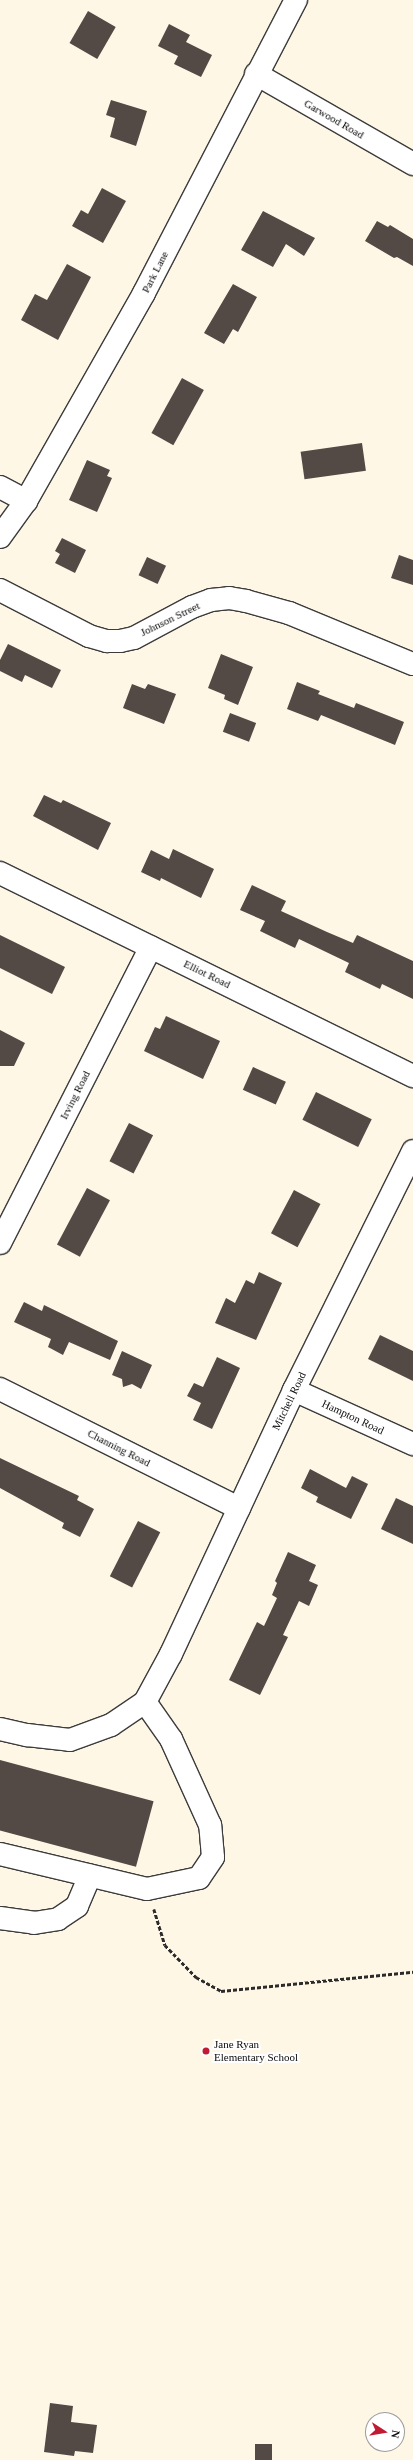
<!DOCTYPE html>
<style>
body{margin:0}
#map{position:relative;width:413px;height:2460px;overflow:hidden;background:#fff7e6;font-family:Georgia,serif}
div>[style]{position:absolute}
.building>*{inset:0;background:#534945;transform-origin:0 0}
.path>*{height:2.5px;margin-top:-1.25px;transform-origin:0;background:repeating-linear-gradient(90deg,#2b2b2b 0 4px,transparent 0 6px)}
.roads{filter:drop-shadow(1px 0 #3c3c3c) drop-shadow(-1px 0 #3c3c3c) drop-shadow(0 1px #3c3c3c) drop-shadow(0 -1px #3c3c3c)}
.minor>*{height:22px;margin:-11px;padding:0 11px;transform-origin:11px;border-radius:11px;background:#fff}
.dots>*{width:11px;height:11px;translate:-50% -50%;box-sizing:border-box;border:2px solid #fff;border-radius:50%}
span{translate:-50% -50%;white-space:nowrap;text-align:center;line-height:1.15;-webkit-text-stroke:4px #fff;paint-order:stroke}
.street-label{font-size:11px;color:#090909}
.poi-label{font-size:11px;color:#090909}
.left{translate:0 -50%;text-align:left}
.north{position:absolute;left:365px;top:2412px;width:40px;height:40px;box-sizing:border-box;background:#fff;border:1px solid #9d9d9d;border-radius:50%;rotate:102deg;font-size:11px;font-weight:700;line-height:16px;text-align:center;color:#090909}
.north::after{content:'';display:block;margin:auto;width:14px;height:18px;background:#c11a33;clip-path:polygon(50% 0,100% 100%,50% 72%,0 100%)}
</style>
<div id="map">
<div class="building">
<i style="left:88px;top:11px;width:32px;height:37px;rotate:30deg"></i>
<i style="clip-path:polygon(169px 24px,190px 35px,186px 42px,212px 55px,201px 77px,174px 64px,178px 56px,158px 46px)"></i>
<i style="clip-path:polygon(111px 100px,147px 111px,136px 146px,110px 137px,115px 118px,106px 115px)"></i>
<i style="clip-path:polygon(102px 188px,126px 201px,103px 243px,72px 226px,81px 210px,88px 214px)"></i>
<i style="clip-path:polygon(263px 211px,315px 238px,304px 256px,286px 244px,273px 267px,241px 250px)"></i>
<i style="clip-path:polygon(377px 221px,388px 227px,390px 225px,413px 239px,413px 266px,397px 257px,394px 258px,365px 241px)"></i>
<i style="clip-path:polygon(67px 264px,91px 277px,58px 340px,21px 320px,35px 294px,47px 300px)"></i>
<i style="clip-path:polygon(233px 284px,257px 297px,238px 332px,233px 329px,224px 344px,204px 333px)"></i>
<i style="left:182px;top:378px;width:25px;height:63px;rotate:29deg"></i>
<i style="left:362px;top:443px;width:28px;height:62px;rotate:82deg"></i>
<i style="clip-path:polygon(87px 460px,110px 470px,107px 476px,112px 478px,97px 512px,69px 500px)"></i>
<i style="clip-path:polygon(62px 538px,86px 550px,75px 573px,55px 563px,60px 554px,55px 551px)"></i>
<i style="clip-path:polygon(399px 555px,413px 560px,413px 585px,391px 578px)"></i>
<i style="left:147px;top:557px;width:21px;height:20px;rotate:25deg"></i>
<i style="clip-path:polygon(8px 644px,61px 670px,52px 688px,25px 675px,22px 682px,0 671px,0 660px)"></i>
<i style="clip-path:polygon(221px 654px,253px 667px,238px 705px,224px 699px,225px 695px,208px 688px)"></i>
<i style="clip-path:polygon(297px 682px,320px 691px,318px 694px,354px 708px,356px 703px,404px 722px,395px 745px,321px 715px,318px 721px,287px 709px)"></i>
<i style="clip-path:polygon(132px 684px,145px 689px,148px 684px,176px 694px,164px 724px,123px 708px)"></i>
<i style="left:230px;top:713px;width:28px;height:20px;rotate:21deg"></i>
<i style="clip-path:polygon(44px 795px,61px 803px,63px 800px,111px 823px,98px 850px,33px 816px)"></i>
<i style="clip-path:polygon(173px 849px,214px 869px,201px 898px,161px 878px,160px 881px,141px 872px,151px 850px,169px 859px)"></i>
<i style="clip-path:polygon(252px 885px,286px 901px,281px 911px,327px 932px,353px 943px,357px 935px,413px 961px,413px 999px,382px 984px,380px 989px,345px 972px,349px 963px,299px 939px,295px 948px,260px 931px,265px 921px,240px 910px)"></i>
<i style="clip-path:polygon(0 935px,65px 967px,52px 994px,0 968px)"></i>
<i style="clip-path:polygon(166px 1016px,220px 1041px,203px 1079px,144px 1051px,155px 1027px,160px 1029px)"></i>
<i style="clip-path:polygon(0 1030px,25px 1043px,14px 1066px,0 1066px)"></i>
<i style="left:253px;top:1067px;width:36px;height:25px;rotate:24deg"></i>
<i style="left:316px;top:1092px;width:62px;height:31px;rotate:26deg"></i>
<i style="left:129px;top:1123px;width:27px;height:43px;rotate:27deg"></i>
<i style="left:87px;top:1188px;width:26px;height:64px;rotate:28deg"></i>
<i style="left:294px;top:1190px;width:30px;height:49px;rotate:28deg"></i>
<i style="clip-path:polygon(259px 1272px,282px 1283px,256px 1340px,215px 1323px,226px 1298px,235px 1303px,246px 1280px,254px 1284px)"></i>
<i style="clip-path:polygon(24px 1302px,42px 1311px,44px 1305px,118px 1341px,110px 1360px,69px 1342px,63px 1355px,48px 1347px,51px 1339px,14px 1322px)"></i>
<i style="clip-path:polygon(380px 1335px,413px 1351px,413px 1381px,368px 1359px)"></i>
<i style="clip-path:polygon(122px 1351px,152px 1365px,141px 1389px,132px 1384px,123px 1387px,122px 1379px,112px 1375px)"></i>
<i style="clip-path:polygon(217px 1357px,240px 1368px,212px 1429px,193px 1420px,201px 1403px,187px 1396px,194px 1383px,203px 1387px)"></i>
<i style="clip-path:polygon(0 1458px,79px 1496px,77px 1500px,94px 1509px,80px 1537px,62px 1528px,64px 1523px,0 1488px)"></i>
<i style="clip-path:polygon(310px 1469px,346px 1488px,352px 1476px,368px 1484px,351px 1519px,316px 1502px,318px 1497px,301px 1488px)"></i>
<i style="clip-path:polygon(396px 1498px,413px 1506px,413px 1544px,381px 1529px)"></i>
<i style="left:138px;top:1521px;width:25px;height:62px;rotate:27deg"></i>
<i style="clip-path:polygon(288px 1552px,316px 1565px,309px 1581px,318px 1585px,309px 1606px,299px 1601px,283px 1635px,288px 1637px,260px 1695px,229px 1680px,257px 1622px,264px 1626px,277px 1598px,272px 1595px,277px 1583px,275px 1581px)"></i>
<i style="left:0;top:1760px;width:159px;height:68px;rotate:15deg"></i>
<i style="clip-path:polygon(50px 2403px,73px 2406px,71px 2422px,97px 2425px,93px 2453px,75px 2451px,74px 2456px,44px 2452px)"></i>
<i style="left:272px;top:2444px;width:16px;height:17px;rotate:90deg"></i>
</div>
<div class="path">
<i style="left:154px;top:1909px;width:38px;rotate:73deg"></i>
<i style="left:165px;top:1945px;width:45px;rotate:45.9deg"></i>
<i style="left:196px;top:1977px;width:29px;rotate:29deg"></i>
<i style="left:221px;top:1991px;width:193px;rotate:-5.7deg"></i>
</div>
<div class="roads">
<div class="minor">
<i style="left:256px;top:74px;width:181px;rotate:29.8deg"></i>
<i style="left:0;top:487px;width:30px;rotate:28deg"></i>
<i style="left:0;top:537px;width:44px;rotate:-54.2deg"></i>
<i style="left:26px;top:501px;width:239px;rotate:-60.4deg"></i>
<i style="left:144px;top:293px;width:330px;rotate:-62.6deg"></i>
<i style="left:0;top:590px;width:100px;rotate:27.3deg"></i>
<i style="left:89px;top:636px;width:19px;rotate:16deg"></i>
<i style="left:107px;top:641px;width:13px"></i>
<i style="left:120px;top:641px;width:14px;rotate:-12deg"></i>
<i style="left:134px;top:638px;width:66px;rotate:-28.1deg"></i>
<i style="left:192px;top:607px;width:20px;rotate:-20deg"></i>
<i style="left:211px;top:600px;width:18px;rotate:-6deg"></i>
<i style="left:229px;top:598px;width:17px;rotate:10deg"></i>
<i style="left:246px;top:601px;width:45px;rotate:15.6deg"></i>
<i style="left:289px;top:613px;width:134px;rotate:22.4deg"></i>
<i style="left:0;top:873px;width:460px;rotate:26.2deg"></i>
<i style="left:0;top:1243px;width:332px;rotate:-63deg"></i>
<i style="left:0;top:1389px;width:267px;rotate:26.5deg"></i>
<i style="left:294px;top:1390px;width:131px;rotate:24.4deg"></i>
<i style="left:0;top:1729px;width:28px;rotate:13deg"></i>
<i style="left:27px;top:1735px;width:43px;rotate:6.6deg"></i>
<i style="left:70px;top:1740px;width:44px;rotate:-20.1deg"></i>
<i style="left:111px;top:1725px;width:41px;rotate:-34.1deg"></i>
<i style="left:145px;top:1702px;width:55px;rotate:-61.6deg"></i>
<i style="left:171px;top:1654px;width:291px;rotate:-65deg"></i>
<i style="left:294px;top:1390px;width:267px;rotate:-63.5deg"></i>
<i style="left:0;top:1854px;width:151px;rotate:13.4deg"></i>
<i style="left:147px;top:1889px;width:53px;rotate:-11.9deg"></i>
<i style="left:199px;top:1878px;width:25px;rotate:-56deg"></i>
<i style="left:213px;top:1857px;width:32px;rotate:-95deg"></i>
<i style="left:210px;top:1825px;width:94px;rotate:-114.4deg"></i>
<i style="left:171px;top:1739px;width:45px;rotate:-125.1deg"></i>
<i style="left:0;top:1918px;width:34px;rotate:8deg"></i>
<i style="left:34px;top:1923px;width:24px;rotate:-9deg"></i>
<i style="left:58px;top:1919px;width:23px;rotate:-34deg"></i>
<i style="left:77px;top:1906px;width:33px;rotate:-67deg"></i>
</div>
</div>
<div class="dots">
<i style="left:206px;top:2051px;background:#c11a33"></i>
</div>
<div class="street-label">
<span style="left:334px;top:119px;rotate:30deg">Garwood Road</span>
<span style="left:155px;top:272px;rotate:-63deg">Park Lane</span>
<span style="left:170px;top:619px;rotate:-26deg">Johnson Street</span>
<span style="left:207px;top:974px;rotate:26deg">Elliot Road</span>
<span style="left:75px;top:1095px;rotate:-63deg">Irving Road</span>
<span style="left:289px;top:1401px;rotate:-64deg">Mitchell Road</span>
<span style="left:353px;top:1417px;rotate:25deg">Hampton Road</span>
<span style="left:119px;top:1448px;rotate:27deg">Channing Road</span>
</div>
<div class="poi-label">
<span class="left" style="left:214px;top:2051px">Jane Ryan<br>Elementary School</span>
</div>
<div class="north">N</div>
</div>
